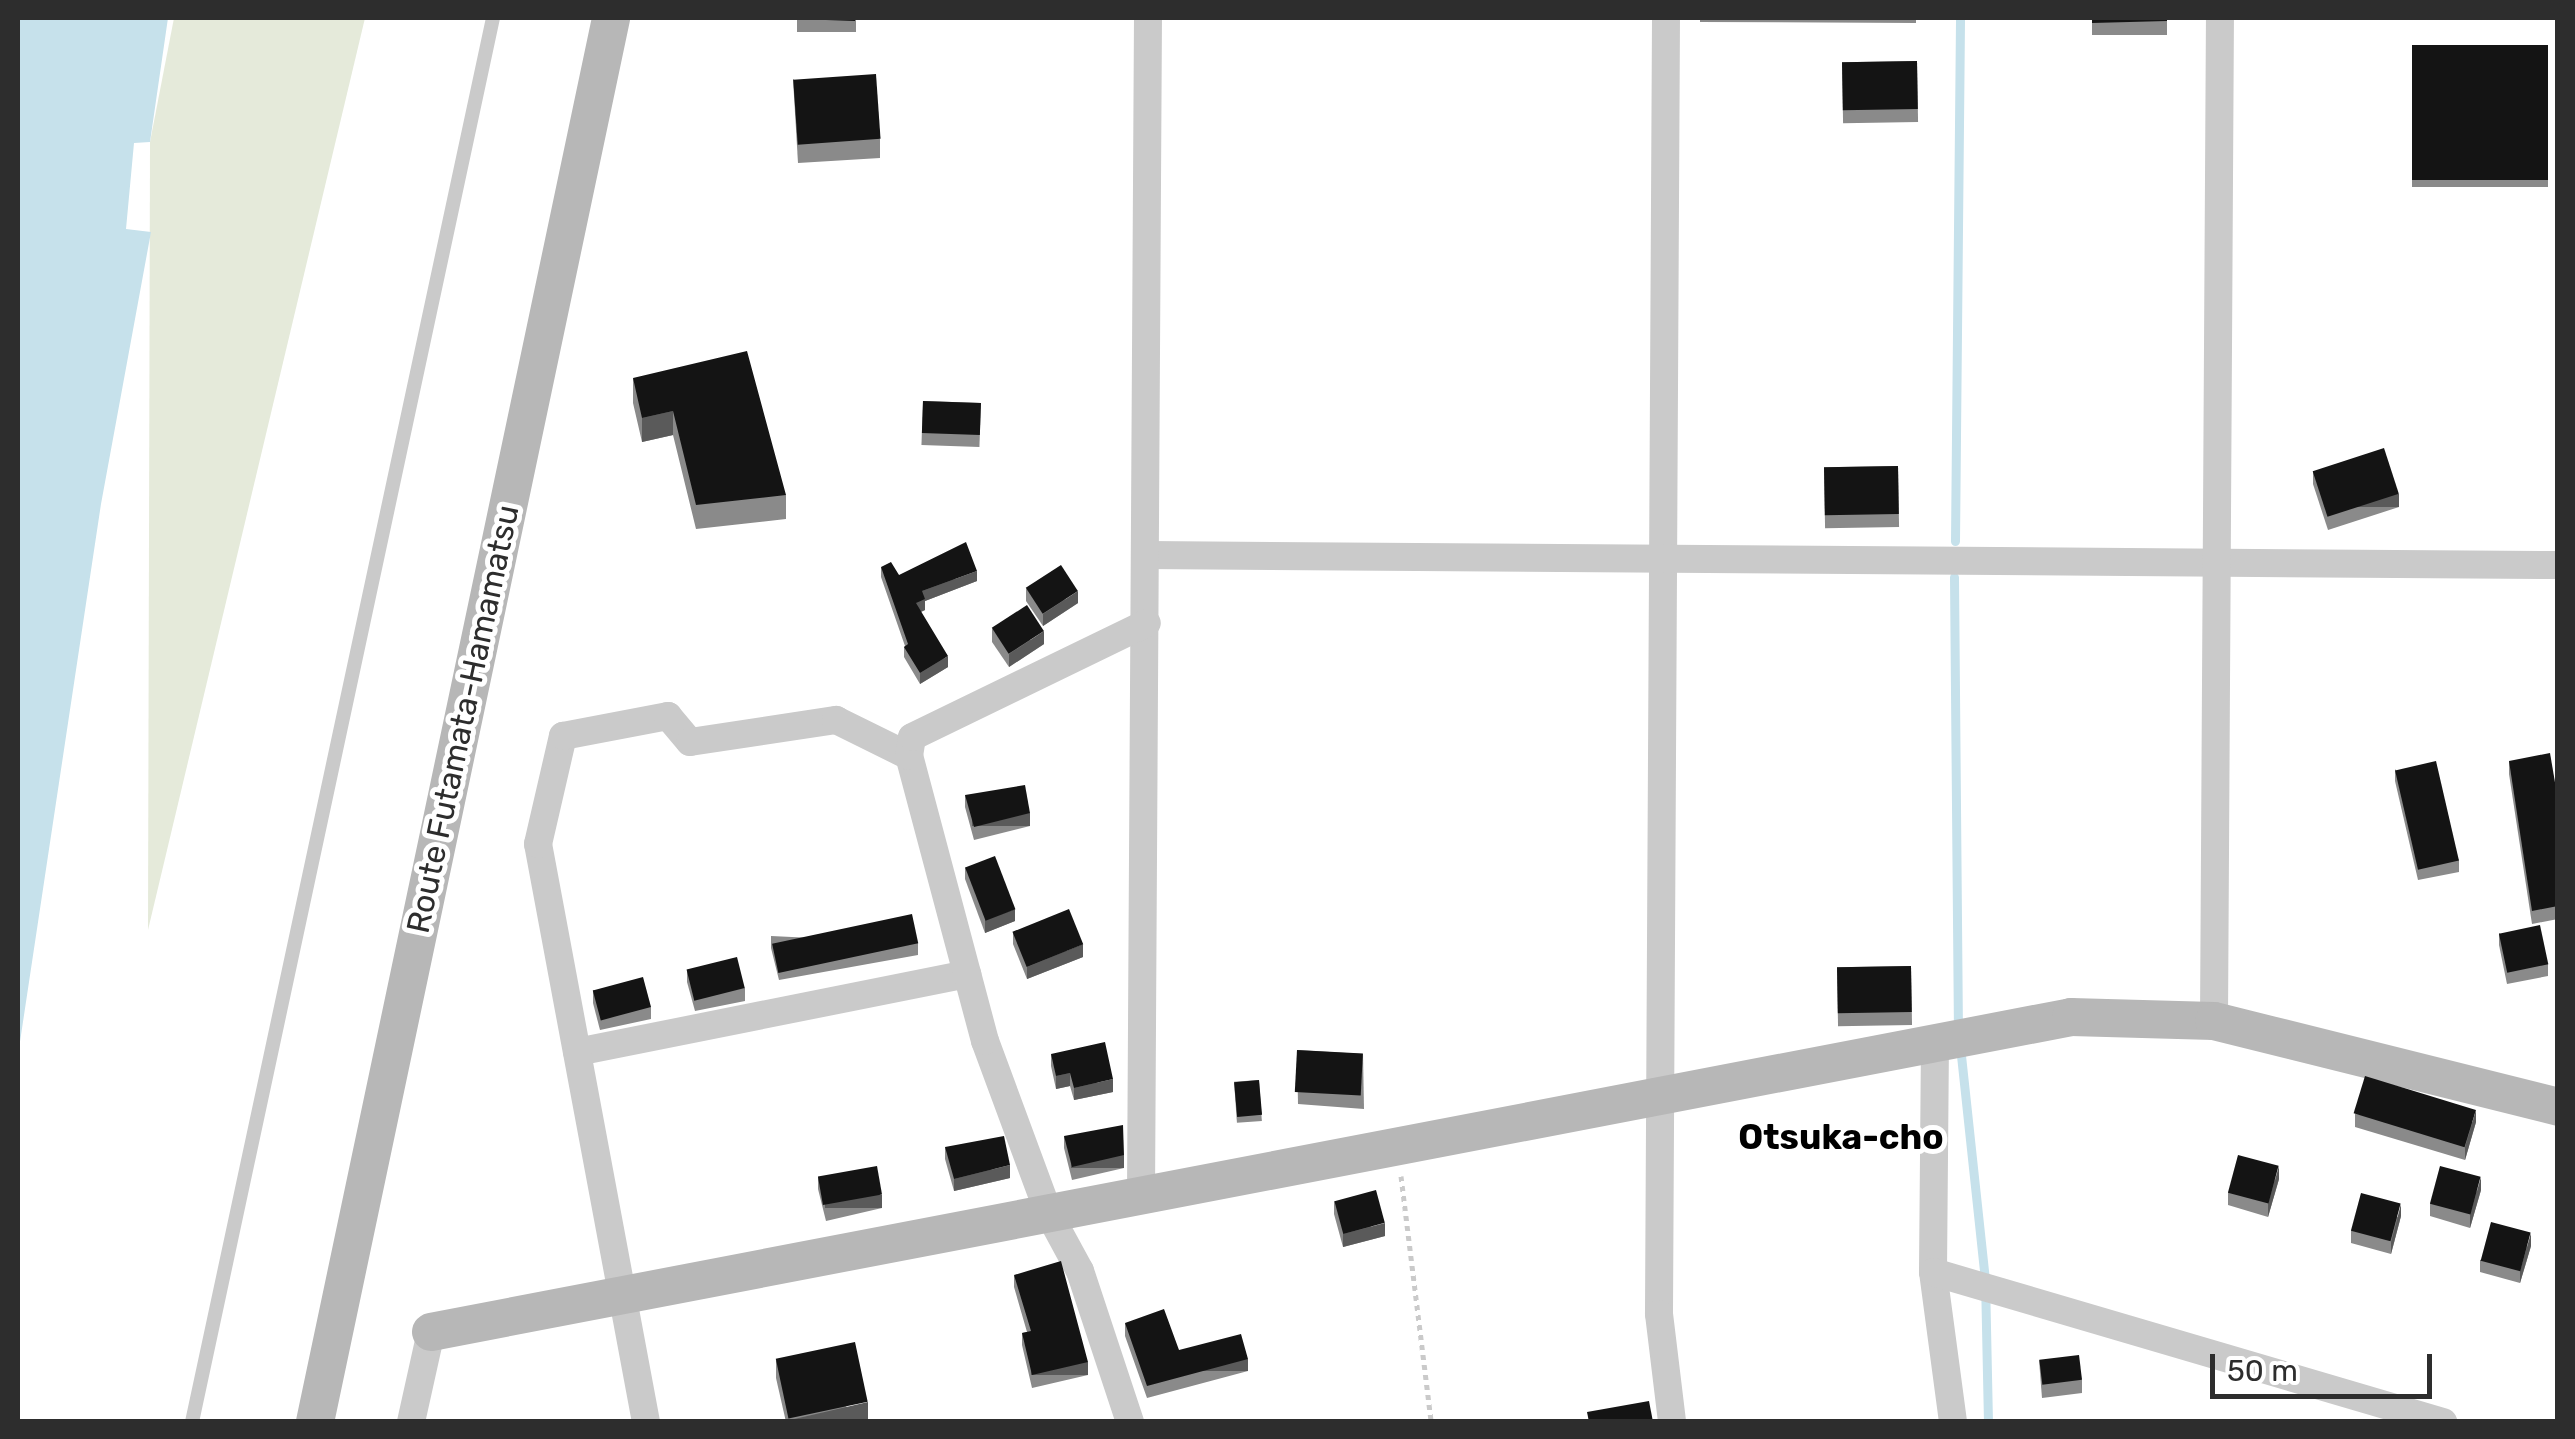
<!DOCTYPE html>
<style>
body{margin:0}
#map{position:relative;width:2575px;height:1439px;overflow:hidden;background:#fff;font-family:Rubik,sans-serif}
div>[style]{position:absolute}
.green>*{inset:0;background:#e5eada}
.water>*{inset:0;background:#c6e1eb}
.stream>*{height:9px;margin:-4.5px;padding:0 4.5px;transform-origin:4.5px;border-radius:4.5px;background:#c6e1eb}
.path>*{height:5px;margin-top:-2.5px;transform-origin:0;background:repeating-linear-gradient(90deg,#cacaca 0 5px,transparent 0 10px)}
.lane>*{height:14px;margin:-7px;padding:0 7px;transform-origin:7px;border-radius:7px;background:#cacaca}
.street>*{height:28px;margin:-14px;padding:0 14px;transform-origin:14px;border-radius:14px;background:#cacaca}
.secondary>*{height:38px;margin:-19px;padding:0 19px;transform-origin:19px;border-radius:19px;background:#b7b7b7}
.wall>*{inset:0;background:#8a8a8a;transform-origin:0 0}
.shaded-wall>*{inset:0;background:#5a5a5a;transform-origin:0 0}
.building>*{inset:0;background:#141414;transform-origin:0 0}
span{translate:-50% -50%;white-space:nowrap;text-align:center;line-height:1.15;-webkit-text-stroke:10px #fff;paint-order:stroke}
.street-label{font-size:32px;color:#2d2d2d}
.neighbourhood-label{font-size:35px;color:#000;font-weight:700}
.frame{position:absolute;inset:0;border:20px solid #2d2d2d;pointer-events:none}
.scale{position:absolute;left:2210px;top:1354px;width:222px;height:45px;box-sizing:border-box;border:5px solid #2d2d2d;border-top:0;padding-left:12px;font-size:30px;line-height:35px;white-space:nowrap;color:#2d2d2d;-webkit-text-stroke:8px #fff;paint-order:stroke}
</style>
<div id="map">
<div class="green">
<i style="clip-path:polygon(174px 18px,365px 18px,148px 930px,150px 142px)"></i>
</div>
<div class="water">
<i style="clip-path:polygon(18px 18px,168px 18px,150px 142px,134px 143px,126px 229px,151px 232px,101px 504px,18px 1055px)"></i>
</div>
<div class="stream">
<i style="left:1955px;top:541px;width:523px;rotate:-89.45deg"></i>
<i style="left:1954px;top:577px;width:453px;rotate:89.5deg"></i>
<i style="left:1960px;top:1046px;width:234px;rotate:83.9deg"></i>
<i style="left:1985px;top:1279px;width:143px;rotate:88.8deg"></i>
</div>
<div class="path">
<i style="left:1401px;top:1176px;width:248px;rotate:83deg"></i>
</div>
<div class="lane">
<i style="left:192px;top:1422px;width:1436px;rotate:-77.9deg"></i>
</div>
<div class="street">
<i style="left:1666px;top:18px;width:1296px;rotate:90.31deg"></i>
<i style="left:1659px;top:1314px;width:109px;rotate:83.1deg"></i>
<i style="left:1147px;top:555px;width:1411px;rotate:0.41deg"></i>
<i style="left:2214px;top:1021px;width:1003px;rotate:-89.66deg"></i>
<i style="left:1935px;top:1041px;width:231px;rotate:90.5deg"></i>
<i style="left:1933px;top:1272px;width:151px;rotate:82.4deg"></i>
<i style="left:577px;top:1052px;width:398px;rotate:-11.3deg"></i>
<i style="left:1141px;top:1195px;width:1177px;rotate:-89.66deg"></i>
<i style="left:1933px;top:1272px;width:532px;rotate:16.39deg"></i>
<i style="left:411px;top:1422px;width:92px;rotate:-77.5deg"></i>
<i style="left:646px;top:1422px;width:588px;rotate:-100.58deg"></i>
<i style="left:538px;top:844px;width:111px;rotate:-77deg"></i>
<i style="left:563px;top:736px;width:107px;rotate:-10.8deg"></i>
<i style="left:668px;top:716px;width:34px;rotate:50deg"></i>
<i style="left:690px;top:742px;width:148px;rotate:-8.6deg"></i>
<i style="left:836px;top:720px;width:81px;rotate:26.3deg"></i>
<i style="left:1130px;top:1422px;width:159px;rotate:-108.3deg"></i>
<i style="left:1080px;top:1271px;width:65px;rotate:-118.5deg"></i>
<i style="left:1049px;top:1214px;width:184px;rotate:-110.3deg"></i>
<i style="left:985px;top:1041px;width:295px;rotate:-104.9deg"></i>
<i style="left:909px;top:756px;width:19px;rotate:-81deg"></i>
<i style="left:912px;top:737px;width:261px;rotate:-25.9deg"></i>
</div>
<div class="secondary">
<i style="left:431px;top:1332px;width:1670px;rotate:-10.87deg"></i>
<i style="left:2071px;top:1017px;width:143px;rotate:1.6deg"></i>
<i style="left:2214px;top:1021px;width:355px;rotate:14deg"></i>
<i style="left:315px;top:1422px;width:1435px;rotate:-78.09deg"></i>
</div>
<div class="wall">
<i style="left:797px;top:18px;width:59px;height:14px"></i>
<i style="clip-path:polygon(1700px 18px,1916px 18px,1916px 23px,1700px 22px)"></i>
<i style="left:2092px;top:18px;width:75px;height:17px"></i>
<i style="left:2548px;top:45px;width:142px;height:136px;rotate:90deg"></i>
<i style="left:1917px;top:61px;width:61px;height:75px;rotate:89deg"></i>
<i style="clip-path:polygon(793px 79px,880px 139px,880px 158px,798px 163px)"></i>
<i style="clip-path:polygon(633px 378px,786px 495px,786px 519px,696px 529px,673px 435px,642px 442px,633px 403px)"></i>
<i style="left:923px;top:401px;width:58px;height:44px;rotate:2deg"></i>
<i style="left:1898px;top:466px;width:61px;height:74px;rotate:89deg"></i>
<i style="clip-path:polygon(2313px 471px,2399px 507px,2328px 530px,2313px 484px)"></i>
<i style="clip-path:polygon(881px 567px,899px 575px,977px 581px,925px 601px,925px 610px,921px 612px,948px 667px,920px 684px,904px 657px,904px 647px,905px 646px,881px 577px)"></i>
<i style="clip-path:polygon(1026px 589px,1078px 603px,1043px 626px,1026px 601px)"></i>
<i style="clip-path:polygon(992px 629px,1044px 644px,1009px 667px,992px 642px)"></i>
<i style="clip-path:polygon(2509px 761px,2558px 800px,2558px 919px,2532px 924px,2509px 774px)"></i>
<i style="clip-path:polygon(2395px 769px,2459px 860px,2459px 872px,2418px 880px,2395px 781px)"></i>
<i style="clip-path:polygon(965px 795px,1030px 826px,974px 840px,965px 807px)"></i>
<i style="clip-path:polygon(965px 867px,1015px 921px,985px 933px,965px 879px)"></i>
<i style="clip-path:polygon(1013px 932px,1083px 957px,1027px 979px,1013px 944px)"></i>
<i style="clip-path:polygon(2499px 933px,2548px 964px,2548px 976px,2507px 984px,2499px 945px)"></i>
<i style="clip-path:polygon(771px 936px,918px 943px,918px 955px,779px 980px,771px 948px)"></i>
<i style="left:1911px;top:966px;width:59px;height:74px;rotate:89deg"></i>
<i style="clip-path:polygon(687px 970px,745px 988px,745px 1001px,695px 1011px,687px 982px)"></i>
<i style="clip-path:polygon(593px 990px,651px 1007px,651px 1019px,600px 1030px,593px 1003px)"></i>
<i style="clip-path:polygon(1297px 1050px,1363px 1054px,1364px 1109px,1298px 1104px)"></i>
<i style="clip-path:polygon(1051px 1054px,1113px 1092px,1074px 1100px,1070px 1086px,1056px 1089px,1051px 1066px)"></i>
<i style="left:1259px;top:1080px;width:41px;height:25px;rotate:86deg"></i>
<i style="clip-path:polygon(2355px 1114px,2476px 1122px,2465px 1160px,2355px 1127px)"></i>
<i style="clip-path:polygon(1064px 1136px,1124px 1168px,1072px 1180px,1064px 1148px)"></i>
<i style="clip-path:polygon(945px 1147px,1010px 1178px,954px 1191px,945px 1159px)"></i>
<i style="clip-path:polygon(818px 1177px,882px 1208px,826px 1221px,818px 1189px)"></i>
<i style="clip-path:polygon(2279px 1179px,2268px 1217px,2228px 1205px,2228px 1193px)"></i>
<i style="clip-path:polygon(2481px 1190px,2470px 1228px,2430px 1216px,2430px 1204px)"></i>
<i style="clip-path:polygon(1334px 1201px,1385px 1236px,1343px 1247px,1334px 1214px)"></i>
<i style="clip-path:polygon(2401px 1216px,2391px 1254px,2351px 1243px,2351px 1231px)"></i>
<i style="clip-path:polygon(2531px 1246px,2520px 1283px,2480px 1272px,2480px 1260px)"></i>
<i style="clip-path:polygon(1014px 1275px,1088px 1375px,1032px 1388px,1022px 1345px,1022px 1333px,1027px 1332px,1014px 1287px)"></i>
<i style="clip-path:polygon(1125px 1323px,1179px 1350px,1248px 1371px,1147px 1398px,1125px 1336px)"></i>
<i style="clip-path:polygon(776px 1360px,868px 1421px,786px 1422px,776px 1378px)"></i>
<i style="clip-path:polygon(2039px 1360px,2082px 1380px,2082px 1393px,2042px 1398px)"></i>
</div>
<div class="shaded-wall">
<i style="clip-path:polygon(673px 411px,673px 435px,642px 442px,642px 418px)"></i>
<i style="left:2399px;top:494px;width:13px;height:75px;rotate:90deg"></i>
<i style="clip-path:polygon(977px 571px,977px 581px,925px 601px,925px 610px,916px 614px,916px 603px,922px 591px)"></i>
<i style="clip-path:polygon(1078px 591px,1078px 603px,1043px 626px,1043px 614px)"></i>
<i style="clip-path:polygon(1044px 631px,1044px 644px,1009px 667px,1009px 654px)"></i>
<i style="clip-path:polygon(948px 656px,948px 667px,920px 684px,920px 673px)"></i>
<i style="left:1030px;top:813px;width:13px;height:58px;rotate:90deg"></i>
<i style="clip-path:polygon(1015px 909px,1015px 921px,985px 933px,985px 920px)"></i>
<i style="clip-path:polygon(1083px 944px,1083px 957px,1027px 979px,1027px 967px)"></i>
<i style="clip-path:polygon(1070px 1073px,1070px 1086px,1056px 1089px,1056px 1076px)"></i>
<i style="clip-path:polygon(1113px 1079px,1113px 1092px,1074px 1100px,1074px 1088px)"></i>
<i style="clip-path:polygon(2476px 1110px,2476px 1122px,2465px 1160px,2465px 1147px)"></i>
<i style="left:1124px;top:1155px;width:13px;height:53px;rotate:90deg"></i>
<i style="clip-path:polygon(1010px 1165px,1010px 1178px,954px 1191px,954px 1179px)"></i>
<i style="clip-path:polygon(2279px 1166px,2279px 1179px,2268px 1217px,2268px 1204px)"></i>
<i style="clip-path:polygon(2481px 1177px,2481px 1190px,2470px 1228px,2470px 1215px)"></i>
<i style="left:882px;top:1195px;width:13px;height:57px;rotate:90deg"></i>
<i style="clip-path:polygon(2401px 1204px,2401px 1216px,2391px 1254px,2391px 1242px)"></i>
<i style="clip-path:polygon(1385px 1223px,1385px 1236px,1343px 1247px,1343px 1234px)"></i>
<i style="clip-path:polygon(2531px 1233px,2531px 1246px,2520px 1283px,2520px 1271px)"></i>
<i style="left:1248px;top:1359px;width:12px;height:105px;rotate:90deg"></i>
<i style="left:1088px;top:1362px;width:13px;height:57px;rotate:90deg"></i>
<i style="clip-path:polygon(868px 1402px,868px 1421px,790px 1422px,790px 1420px)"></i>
</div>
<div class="building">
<i style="clip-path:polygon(797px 18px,855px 18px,855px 21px,797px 19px)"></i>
<i style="clip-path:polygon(2092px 18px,2167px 18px,2167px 21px,2092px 23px)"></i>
<i style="left:2548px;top:45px;width:135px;height:136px;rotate:90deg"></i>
<i style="left:1917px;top:61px;width:48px;height:75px;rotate:89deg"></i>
<i style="left:876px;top:74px;width:65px;height:83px;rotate:86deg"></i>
<i style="clip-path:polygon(747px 351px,786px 495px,696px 505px,673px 411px,642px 418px,633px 378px)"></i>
<i style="left:923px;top:401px;width:58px;height:32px;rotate:2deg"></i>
<i style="left:2384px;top:448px;width:48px;height:75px;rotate:72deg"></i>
<i style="left:1898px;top:466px;width:48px;height:74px;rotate:89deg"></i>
<i style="clip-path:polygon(966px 542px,977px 571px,922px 591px,925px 599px,916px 603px,948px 656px,920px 673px,904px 647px,908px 644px,881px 567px,891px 562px,899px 575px)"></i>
<i style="left:1061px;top:565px;width:31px;height:42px;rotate:57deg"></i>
<i style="left:1027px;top:605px;width:31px;height:42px;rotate:57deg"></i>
<i style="clip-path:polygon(2550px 753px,2558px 800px,2558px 906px,2532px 911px,2509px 761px)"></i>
<i style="left:2436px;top:761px;width:102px;height:42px;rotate:77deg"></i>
<i style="clip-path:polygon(1025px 785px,1030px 813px,974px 827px,965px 795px)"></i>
<i style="left:995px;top:856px;width:57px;height:32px;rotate:69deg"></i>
<i style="left:1069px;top:909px;width:38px;height:61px;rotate:68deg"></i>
<i style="left:912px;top:914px;width:30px;height:143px;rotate:78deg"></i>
<i style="left:2540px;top:925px;width:40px;height:42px;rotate:78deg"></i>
<i style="left:737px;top:957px;width:32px;height:52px;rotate:76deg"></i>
<i style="left:1911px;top:966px;width:46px;height:74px;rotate:89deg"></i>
<i style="left:643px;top:977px;width:31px;height:52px;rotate:75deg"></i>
<i style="clip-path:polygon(1105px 1042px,1113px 1079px,1074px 1088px,1070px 1073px,1056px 1076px,1051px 1054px)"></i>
<i style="left:1297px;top:1050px;width:66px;height:42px;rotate:3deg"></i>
<i style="left:2365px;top:1076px;width:116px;height:39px;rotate:17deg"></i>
<i style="left:1259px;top:1080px;width:35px;height:25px;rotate:85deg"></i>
<i style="clip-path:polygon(1123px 1125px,1124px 1155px,1072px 1167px,1064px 1136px)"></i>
<i style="clip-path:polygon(1004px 1136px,1010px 1165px,954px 1179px,945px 1147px)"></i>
<i style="left:2238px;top:1155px;width:42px;height:39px;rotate:15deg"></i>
<i style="left:877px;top:1166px;width:29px;height:60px;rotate:80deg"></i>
<i style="left:2440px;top:1166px;width:42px;height:39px;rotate:15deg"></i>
<i style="left:1376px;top:1190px;width:34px;height:43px;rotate:75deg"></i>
<i style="left:2361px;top:1193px;width:41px;height:39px;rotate:15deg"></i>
<i style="left:2491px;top:1222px;width:41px;height:40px;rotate:15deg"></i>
<i style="clip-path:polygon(1061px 1261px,1088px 1362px,1032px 1375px,1022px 1333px,1031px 1331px,1014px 1275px)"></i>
<i style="clip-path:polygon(1164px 1309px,1179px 1350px,1241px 1334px,1248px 1359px,1147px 1386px,1125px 1323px)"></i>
<i style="left:855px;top:1342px;width:61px;height:81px;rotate:78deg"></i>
<i style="left:2079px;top:1355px;width:25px;height:40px;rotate:83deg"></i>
<i style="clip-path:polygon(1649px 1401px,1653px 1422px,1589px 1422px,1587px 1412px)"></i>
</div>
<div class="street-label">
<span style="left:463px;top:719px;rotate:-78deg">Route Futamata-Hamamatsu</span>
</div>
<div class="neighbourhood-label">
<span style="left:1841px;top:1137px">Otsuka-cho</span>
</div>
<div class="frame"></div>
<div class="scale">50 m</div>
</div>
